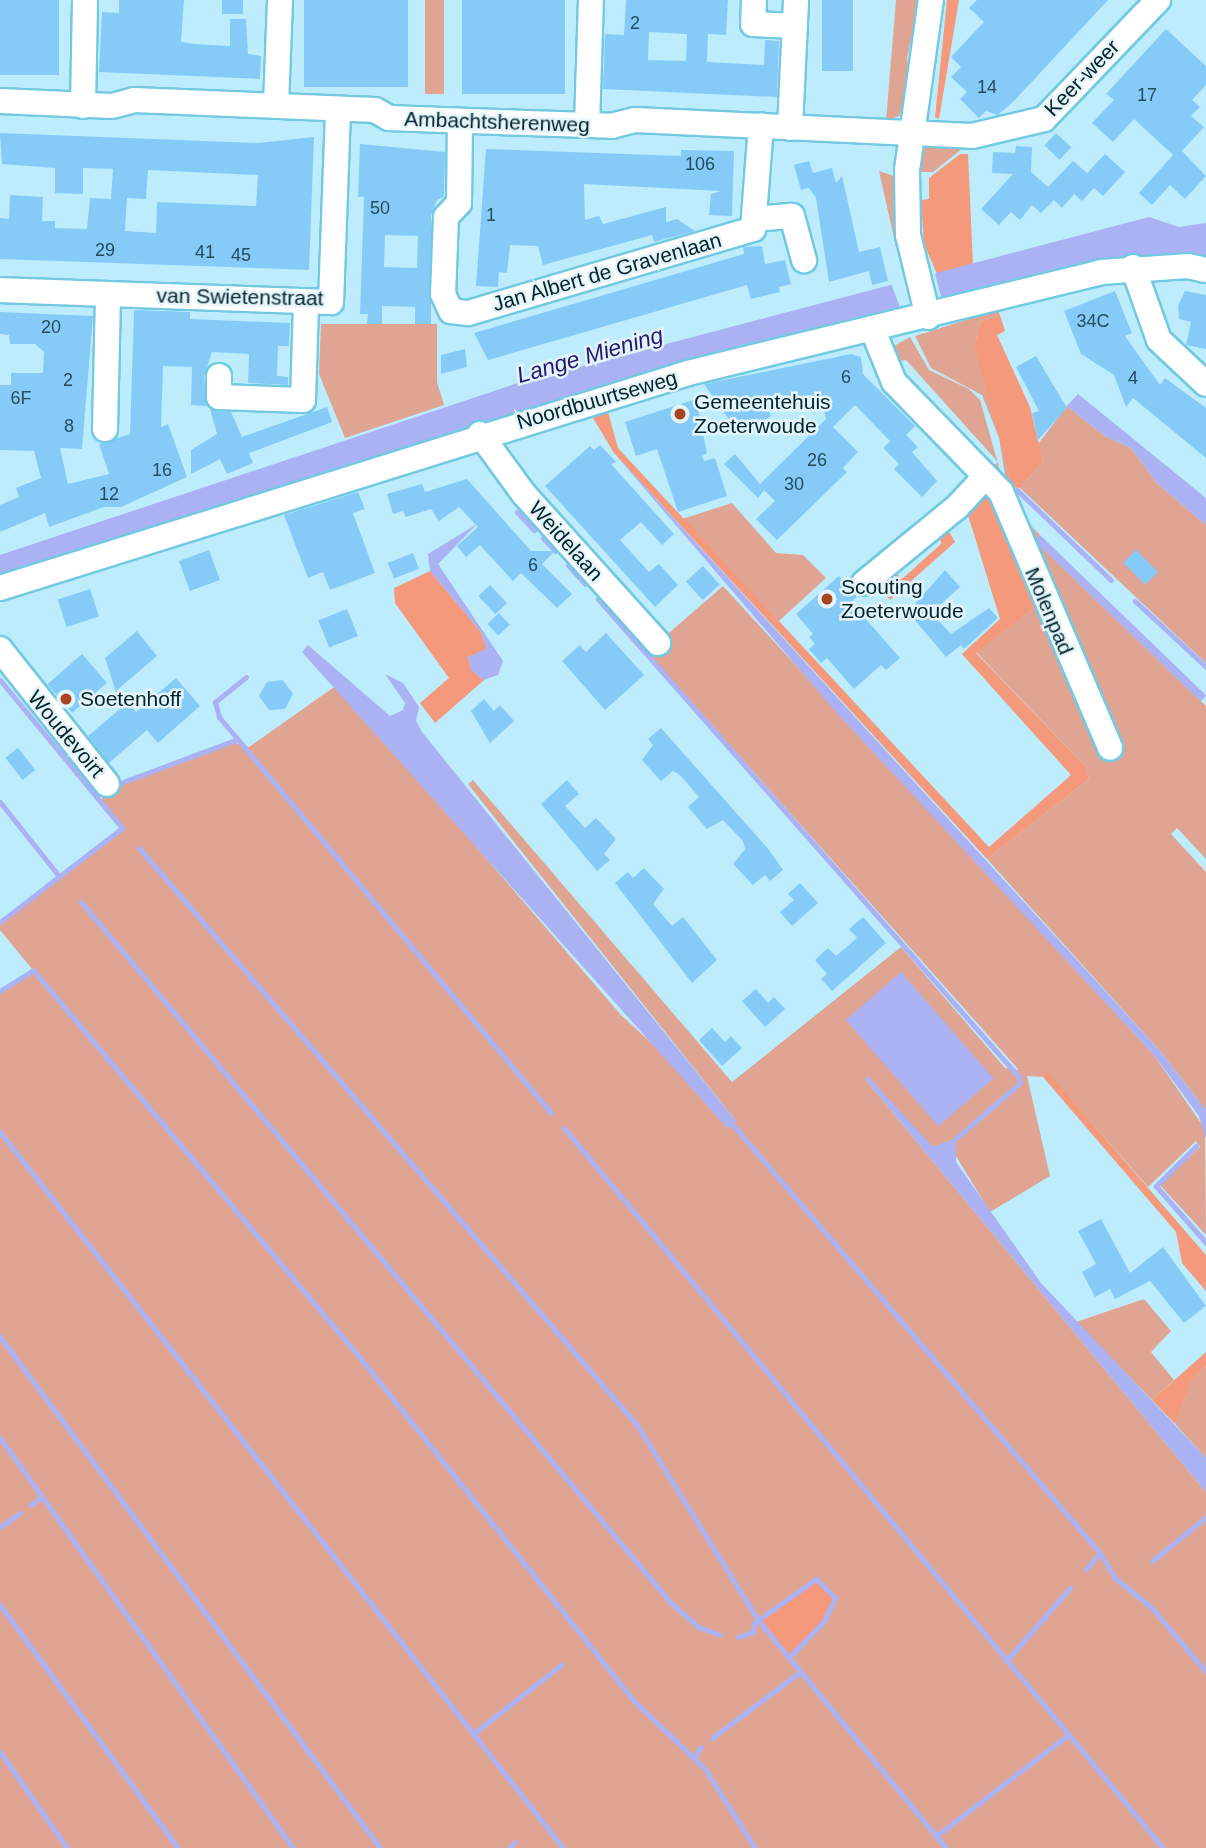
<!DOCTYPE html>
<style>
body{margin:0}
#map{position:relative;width:1206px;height:1848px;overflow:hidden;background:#bdedfc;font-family:Arial,sans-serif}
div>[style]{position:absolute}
.green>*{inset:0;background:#dfa592;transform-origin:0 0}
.forest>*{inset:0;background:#f4997b}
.water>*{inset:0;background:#aab2f4;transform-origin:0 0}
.pier>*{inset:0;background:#bdedfc}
.stream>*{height:5px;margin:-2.5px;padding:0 2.5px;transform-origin:2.5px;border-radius:2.5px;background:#aab2f4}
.building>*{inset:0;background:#86cbf8;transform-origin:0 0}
.roads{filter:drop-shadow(2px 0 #73c9e2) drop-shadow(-2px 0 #73c9e2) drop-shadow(0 2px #73c9e2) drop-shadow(0 -2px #73c9e2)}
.minor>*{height:24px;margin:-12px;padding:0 12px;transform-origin:12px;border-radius:12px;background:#fff}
.dots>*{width:19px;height:19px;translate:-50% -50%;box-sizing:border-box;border:4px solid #e5f4f9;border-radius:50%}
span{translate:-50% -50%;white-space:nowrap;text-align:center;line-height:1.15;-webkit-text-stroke:5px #e5f4f9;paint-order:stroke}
.number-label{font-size:18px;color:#224d5f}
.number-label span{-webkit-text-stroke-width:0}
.street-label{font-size:21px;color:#00232c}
.poi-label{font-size:21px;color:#00232c}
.left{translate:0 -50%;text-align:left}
.water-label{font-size:23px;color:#241875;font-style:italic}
</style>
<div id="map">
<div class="green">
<i style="left:425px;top:0;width:19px;height:94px"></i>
<i style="clip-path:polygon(896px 0,920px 0,907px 58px,910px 91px,899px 116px,886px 121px)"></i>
<i style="clip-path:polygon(967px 145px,933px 172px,916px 172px,925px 146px)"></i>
<i style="clip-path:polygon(879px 171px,900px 178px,907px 270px,896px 247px)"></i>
<i style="clip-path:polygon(998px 310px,1000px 315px,981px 321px,974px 346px,998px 420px,1013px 487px,1008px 493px,999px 438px,982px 395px,931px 368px,915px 336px)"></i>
<i style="clip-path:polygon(321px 324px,437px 324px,437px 382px,444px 405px,345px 438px,319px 374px)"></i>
<i style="clip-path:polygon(910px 337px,929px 370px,969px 389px,980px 400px,1003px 481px,989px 470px,998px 462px,906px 360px,898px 361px,894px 346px)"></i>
<i style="clip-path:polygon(1067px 406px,1105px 436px,1131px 448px,1157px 483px,1206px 525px,1206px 663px,1020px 488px,1043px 461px,1038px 444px)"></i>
<i style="clip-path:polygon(732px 503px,776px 553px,803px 555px,826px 578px,779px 621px,682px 519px)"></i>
<i style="clip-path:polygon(1010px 505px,1040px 535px,1035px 541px,1206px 706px,1206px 859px,1177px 828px,1171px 834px,1206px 872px,1206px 1110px,1160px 1051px,987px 859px,1089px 779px,1086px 767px,976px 652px,1040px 603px)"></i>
<i style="clip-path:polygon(723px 586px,1154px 1055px,1205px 1129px,1206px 1235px,1160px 1185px,1200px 1147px,1196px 1141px,1148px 1187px,1046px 1071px,1043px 1077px,1027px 1076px,1050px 1176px,990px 1212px,948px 1143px,933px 1147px,865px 1079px,1206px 1492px,1206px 1848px,0 1848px,0 991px,32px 969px,0 930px,0 922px,122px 828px,100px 801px,115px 785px,235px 743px,249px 747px,337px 685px,621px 1015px,736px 1121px,468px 784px,473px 780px,732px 1082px,901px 947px,1005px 1068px,1019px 1070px,647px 652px)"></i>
<i style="clip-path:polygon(1144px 1299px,1171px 1331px,1151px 1352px,1174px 1380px,1152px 1400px,1076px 1322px)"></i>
<i style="clip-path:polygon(1206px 1366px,1206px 1458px,1175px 1424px,1192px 1378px)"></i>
</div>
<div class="forest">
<i style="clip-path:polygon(947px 0,959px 0,939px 119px,935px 117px)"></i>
<i style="clip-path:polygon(960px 154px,968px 154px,973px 265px,937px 274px,924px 244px,921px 200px,929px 199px,929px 178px)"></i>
<i style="clip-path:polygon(1000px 315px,1005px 331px,997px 335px,1030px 407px,1043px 461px,1020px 488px,1013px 487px,974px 346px,981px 321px)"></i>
<i style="clip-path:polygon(608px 412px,618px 448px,989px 847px,1071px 775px,962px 654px,1000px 619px,968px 515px,980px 495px,994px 495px,1040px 603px,976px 653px,1086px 767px,1089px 779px,987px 859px,614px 453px,593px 418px)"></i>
<i style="clip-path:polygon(946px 526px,955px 542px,890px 600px,884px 592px,891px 568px,902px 579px,942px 543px,932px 531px)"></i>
<i style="clip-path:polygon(430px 571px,481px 632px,487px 649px,468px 657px,471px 670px,484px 680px,435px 723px,420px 703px,449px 678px,395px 603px,394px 588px)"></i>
<i style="clip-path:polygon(1046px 1070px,1206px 1255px,1206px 1291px,1182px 1263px,1176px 1232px,1043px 1077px)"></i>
<i style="clip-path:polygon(1206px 1352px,1206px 1366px,1192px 1379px,1175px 1424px,1152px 1400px)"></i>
<i style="clip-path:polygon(816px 1579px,835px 1598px,824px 1621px,791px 1655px,758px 1620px)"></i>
</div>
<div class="water">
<i style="clip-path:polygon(1149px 217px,1179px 227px,1206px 223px,1206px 256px,1158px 254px,1087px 262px,685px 360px,0 574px,0 555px,518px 383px)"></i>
<i style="clip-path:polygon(1078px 394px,1206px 498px,1206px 525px,1157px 483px,1131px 448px,1105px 436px,1067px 406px)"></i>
<i style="clip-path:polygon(614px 453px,1160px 1051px,1206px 1110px,1206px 1139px,1199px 1116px,1154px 1055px,835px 711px)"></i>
<i style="clip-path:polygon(477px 524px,438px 564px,503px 661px,498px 675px,484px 680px,471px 670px,468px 657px,486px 649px,481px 632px,430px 571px,428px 554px)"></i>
<i style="left:1040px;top:535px;width:231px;height:8px;rotate:44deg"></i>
<i style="clip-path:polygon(308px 645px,390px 716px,403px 710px,405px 703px,385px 674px,403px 683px,419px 707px,416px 721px,422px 732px,736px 1121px,728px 1129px,302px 652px)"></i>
<i style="left:901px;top:972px;width:141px;height:73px;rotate:49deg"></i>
<i style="clip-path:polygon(868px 1076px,933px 1147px,956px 1138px,956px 1162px,1041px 1283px,1206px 1458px,1206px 1492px,865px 1079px)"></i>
</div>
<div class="pier">
<i style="clip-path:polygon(934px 270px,942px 300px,901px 310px,889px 278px)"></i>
</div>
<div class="stream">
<i style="left:1017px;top:490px;width:130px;rotate:43.8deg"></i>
<i style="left:517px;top:512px;width:25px;rotate:47deg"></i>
<i style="left:543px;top:538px;width:18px;rotate:47deg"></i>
<i style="left:568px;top:565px;width:25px;rotate:48deg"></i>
<i style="left:598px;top:599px;width:637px;rotate:48.63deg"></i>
<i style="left:1019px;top:1077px;width:6px;rotate:81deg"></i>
<i style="left:1020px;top:1083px;width:84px;rotate:139.3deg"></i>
<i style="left:1135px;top:601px;width:97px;rotate:42.9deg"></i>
<i style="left:246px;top:677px;width:40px;rotate:141deg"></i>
<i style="left:215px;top:702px;width:16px;rotate:75deg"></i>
<i style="left:219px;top:717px;width:517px;rotate:50.02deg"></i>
<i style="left:0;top:680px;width:192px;rotate:50.5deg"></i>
<i style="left:122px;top:828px;width:154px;rotate:142.4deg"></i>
<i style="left:115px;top:785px;width:131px;rotate:-20.5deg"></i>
<i style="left:0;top:802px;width:93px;rotate:51.5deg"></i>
<i style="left:139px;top:848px;width:762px;rotate:49.2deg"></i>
<i style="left:637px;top:1425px;width:229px;rotate:58.2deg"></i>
<i style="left:758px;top:1620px;width:296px;rotate:50.5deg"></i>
<i style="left:81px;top:902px;width:916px;rotate:49.91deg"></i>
<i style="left:671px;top:1603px;width:37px;rotate:41deg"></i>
<i style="left:699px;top:1627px;width:22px;rotate:21deg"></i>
<i style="left:0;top:991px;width:39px;rotate:-32deg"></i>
<i style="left:33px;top:970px;width:509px;rotate:49.86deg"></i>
<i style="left:361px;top:1359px;width:435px;rotate:51.4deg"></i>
<i style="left:632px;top:1699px;width:101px;rotate:43.8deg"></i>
<i style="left:705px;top:1769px;width:93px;rotate:57.7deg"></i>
<i style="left:733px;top:1125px;width:564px;rotate:49.39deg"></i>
<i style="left:1100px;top:1553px;width:29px;rotate:59deg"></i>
<i style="left:1115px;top:1578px;width:48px;rotate:39deg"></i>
<i style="left:1152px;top:1608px;width:84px;rotate:49.8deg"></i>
<i style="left:564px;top:1128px;width:937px;rotate:50.24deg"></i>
<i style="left:0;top:1132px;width:911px;rotate:51.82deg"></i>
<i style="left:1196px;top:1146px;width:57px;rotate:135deg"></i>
<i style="left:1156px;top:1186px;width:76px;rotate:48.7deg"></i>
<i style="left:0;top:1337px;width:637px;rotate:53.36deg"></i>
<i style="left:0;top:1438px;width:504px;rotate:54.45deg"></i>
<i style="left:31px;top:1505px;width:13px;rotate:-39deg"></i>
<i style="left:0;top:1527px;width:24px;rotate:-35deg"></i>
<i style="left:1152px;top:1561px;width:70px;rotate:-39.2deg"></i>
<i style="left:1086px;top:1569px;width:21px;rotate:-49deg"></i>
<i style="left:0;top:1605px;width:301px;rotate:53.8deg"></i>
<i style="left:738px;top:1637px;width:16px;rotate:-18deg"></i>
<i style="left:753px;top:1632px;width:9px;rotate:-84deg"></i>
<i style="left:754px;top:1623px;width:76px;rotate:-35.4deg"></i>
<i style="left:816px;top:1579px;width:27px;rotate:45deg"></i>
<i style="left:835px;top:1598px;width:25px;rotate:116deg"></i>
<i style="left:824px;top:1621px;width:47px;rotate:134.1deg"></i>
<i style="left:1006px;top:1661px;width:97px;rotate:-48.8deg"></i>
<i style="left:473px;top:1734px;width:113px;rotate:-38.2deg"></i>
<i style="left:712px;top:1738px;width:110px;rotate:-36.9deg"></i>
<i style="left:0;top:1752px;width:117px;rotate:55.1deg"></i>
<i style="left:694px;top:1757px;width:12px;rotate:-55deg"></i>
<i style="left:936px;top:1836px;width:165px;rotate:-37.4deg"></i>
<i style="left:509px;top:1848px;width:8px;rotate:-45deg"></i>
</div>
<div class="building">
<i style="left:0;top:0;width:59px;height:75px"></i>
<i style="clip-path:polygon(119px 0,184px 0,181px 42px,194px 44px,230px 46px,230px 19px,246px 19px,248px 54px,261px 56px,260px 79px,99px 72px,102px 12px,119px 13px)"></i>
<i style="left:222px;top:0;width:21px;height:14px"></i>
<i style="left:304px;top:0;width:104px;height:87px"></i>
<i style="left:462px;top:0;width:103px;height:94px"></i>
<i style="clip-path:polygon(evenodd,626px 0,728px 0,726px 35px,708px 34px,707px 62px,764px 65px,765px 40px,779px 41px,777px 97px,603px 89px,605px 34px,624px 35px,626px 0,649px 32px,687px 34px,686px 61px,648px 60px,649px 32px)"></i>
<i style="left:822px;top:0;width:31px;height:71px"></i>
<i style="clip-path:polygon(977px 0,1108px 0,1013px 102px,998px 115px,986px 111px,979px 118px,960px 99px,967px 92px,951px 77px,961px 67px,951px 57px,984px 22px,969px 8px)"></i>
<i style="clip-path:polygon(1166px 29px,1206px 66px,1206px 85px,1192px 100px,1200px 107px,1191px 116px,1204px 127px,1182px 151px,1206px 176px,1185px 199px,1170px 185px,1152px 205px,1139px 193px,1173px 155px,1134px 119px,1113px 142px,1092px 123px,1114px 100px,1106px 94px)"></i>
<i style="clip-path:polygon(evenodd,0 133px,258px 143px,314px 137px,309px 270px,0 259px,0 218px,9px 219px,10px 195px,43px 197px,42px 221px,55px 221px,55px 228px,87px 229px,90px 198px,111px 199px,113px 169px,83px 168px,83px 194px,55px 193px,55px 168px,2px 164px,0 133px,148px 170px,258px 175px,256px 206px,157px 202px,156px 233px,125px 231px,127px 198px,146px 199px,148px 170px)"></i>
<i style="left:1056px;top:133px;width:21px;height:17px;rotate:43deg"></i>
<i style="clip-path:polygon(evenodd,360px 144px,445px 152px,444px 197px,437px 200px,431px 216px,431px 324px,415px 324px,415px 307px,382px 306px,382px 324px,367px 324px,368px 314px,360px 314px,364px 197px,358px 197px,360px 144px,385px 235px,418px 236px,417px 268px,384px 267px,385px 235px)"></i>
<i style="clip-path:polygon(1016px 146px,1032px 147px,1031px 172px,1048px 187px,1073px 161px,1087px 173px,1105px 154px,1125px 172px,1103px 196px,1094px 188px,1082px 201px,1074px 194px,1062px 208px,1054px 200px,1041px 213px,1032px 205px,1020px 220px,1011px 212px,999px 225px,981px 209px,1013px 174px,992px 173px,993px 152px,1015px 153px)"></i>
<i style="clip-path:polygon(486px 149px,681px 156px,681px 150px,734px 151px,732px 216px,709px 215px,711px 194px,721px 191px,584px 184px,585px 220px,599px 216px,603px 224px,666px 207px,666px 222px,677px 219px,695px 231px,654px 242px,652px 235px,543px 265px,538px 246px,510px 245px,507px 273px,499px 272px,498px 287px,476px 286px)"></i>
<i style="clip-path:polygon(809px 161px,813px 173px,832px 168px,836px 183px,842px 176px,859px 252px,880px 247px,888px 281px,872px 285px,869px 271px,829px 282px,816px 198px,809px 188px,801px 190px,794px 165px)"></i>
<i style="clip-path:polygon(762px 246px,765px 264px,785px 260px,791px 284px,779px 287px,780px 292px,751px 299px,747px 285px,488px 360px,474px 333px,744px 254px,743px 247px)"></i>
<i style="clip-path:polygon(1115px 291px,1132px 333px,1125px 336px,1160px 385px,1165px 378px,1206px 408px,1206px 458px,1133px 398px,1126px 407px,1114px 375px,1081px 354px,1064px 311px)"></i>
<i style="clip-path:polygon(1185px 291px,1206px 295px,1206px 349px,1186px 345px,1191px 322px,1179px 319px,1178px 306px)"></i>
<i style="clip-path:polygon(134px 310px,190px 312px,190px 319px,290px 323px,289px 346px,278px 346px,277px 376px,288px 377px,288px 385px,248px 383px,249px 354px,212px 352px,204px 376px,207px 406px,191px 405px,192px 367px,163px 366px,161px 427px,168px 424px,187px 477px,121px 507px,104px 507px,49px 527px,45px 513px,0 532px,0 505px,19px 497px,16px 488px,41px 478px,34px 451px,0 450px,0 385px,11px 385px,11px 373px,43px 373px,44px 352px,35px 344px,10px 344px,9px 335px,0 334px,0 312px,93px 316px,82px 449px,60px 448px,68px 484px,109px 474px,99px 444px,130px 434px)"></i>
<i style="clip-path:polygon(465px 349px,467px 367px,441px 374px,441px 355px)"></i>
<i style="clip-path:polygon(851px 354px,861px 357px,863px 374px,915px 426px,906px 435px,918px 447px,912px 452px,937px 481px,922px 497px,894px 469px,899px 464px,883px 448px,890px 441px,855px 405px,833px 427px,858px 452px,843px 468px,847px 472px,777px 540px,756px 519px,775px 501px,764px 490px,758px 498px,724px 464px,735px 454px,760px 484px,826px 419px,821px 398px,769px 411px,771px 416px,741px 436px,704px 384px)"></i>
<i style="clip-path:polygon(1036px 356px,1067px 408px,1038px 440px,1032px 413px,1039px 411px,1016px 367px)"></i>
<i style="clip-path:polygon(696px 399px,707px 453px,702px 456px,704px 461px,715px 458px,727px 496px,678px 512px,657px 449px,636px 456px,625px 422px)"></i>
<i style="clip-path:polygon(327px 407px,332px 422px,249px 453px,253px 463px,227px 474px,220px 459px,191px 474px,191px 450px,217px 434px,210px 409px,231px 412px,242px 437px)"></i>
<i style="clip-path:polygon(600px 445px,616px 462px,611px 464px,674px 534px,662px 545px,641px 522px,620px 540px,649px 572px,659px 564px,678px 585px,655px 607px,545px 486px,590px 446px,594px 450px)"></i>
<i style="clip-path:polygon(467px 479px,531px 551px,555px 551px,542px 564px,572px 594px,557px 608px,521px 573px,513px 581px,480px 545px,466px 557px,457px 546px,478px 527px,459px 507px,439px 521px,431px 509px,406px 517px,403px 511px,393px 514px,387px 494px,422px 484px,425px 492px)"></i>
<i style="clip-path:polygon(358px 492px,365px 509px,353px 513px,375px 573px,330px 590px,323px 572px,308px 578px,284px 515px)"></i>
<i style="left:209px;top:550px;width:32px;height:32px;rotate:70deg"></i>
<i style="left:1136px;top:550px;width:31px;height:18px;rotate:45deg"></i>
<i style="left:413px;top:553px;width:17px;height:27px;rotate:69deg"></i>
<i style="left:703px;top:566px;width:25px;height:23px;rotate:48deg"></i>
<i style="clip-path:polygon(945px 570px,960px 587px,931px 613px,951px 634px,989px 608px,998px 618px,964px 649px,961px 645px,946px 657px,908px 612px)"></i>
<i style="clip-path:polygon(839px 576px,857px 597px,851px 602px,900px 658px,886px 670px,881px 665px,854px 689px,827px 658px,821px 663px,809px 649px,815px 644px,809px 637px,813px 634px,796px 614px)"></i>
<i style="left:490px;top:585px;width:25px;height:16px;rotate:47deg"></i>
<i style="left:90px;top:589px;width:29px;height:34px;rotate:72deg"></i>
<i style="left:347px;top:609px;width:29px;height:31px;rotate:68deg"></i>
<i style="left:499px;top:613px;width:16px;height:16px;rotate:47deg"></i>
<i style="clip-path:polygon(137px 631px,157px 656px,117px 690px,136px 712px,176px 678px,200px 706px,158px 743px,147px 730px,109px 763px,88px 736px,121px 708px,105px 658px)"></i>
<i style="clip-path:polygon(606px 633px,644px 675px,605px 710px,562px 661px,580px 645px,586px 652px)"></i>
<i style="left:82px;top:654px;width:38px;height:46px;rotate:49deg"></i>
<i style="clip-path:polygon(283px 680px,293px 694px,285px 709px,269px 710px,259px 696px,267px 682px)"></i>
<i style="clip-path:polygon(484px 699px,494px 711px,500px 705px,514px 721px,490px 743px,471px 711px)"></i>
<i style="clip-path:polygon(661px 728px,769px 850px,783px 870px,770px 881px,765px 875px,753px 885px,733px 864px,745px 849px,743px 841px,723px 820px,707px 829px,688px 807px,699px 797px,680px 775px,673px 771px,661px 781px,642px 760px,653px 745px,648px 739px)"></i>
<i style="left:18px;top:748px;width:28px;height:16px;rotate:52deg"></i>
<i style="clip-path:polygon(567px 780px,579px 794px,565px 806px,585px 828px,596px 818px,616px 839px,604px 854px,610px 860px,597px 871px,541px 804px)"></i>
<i style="clip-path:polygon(644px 868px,664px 889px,653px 904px,672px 926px,683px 917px,717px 960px,692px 983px,615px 883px,628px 872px,633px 878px)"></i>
<i style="clip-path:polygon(800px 883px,818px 903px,792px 926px,780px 912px,794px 900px,788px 894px)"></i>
<i style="clip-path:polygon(863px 917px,886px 943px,832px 991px,821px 979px,827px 974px,815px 960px,828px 948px,836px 956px,857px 938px,849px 929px)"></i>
<i style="clip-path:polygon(756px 989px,768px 1003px,774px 997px,785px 1009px,765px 1027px,742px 1001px)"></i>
<i style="clip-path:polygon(712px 1028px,725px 1042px,731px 1036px,742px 1048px,722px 1066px,699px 1040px)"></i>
<i style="clip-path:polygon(1101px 1219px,1130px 1273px,1163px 1247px,1206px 1306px,1184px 1323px,1150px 1281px,1115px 1299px,1110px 1289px,1095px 1297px,1082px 1272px,1096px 1264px,1078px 1231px)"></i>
</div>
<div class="roads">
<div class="minor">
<i style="left:754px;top:0;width:24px;rotate:92deg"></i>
<i style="left:753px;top:24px;width:42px;rotate:2.7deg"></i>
<i style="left:0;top:101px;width:112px;rotate:2.6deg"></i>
<i style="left:112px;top:106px;width:23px;rotate:-15deg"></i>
<i style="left:134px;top:100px;width:241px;rotate:2.4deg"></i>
<i style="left:375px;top:110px;width:16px;rotate:30deg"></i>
<i style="left:389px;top:118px;width:54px;rotate:2.1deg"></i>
<i style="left:443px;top:120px;width:168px;rotate:2deg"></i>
<i style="left:611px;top:126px;width:25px;rotate:-14deg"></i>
<i style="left:635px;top:120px;width:337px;rotate:2.7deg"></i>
<i style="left:972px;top:136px;width:74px;rotate:-13.3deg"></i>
<i style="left:1044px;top:119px;width:165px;rotate:-46.2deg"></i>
<i style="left:276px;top:105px;width:105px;rotate:-87.8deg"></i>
<i style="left:83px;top:106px;width:106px;rotate:-88.9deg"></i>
<i style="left:460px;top:121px;width:82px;rotate:90.7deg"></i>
<i style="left:459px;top:203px;width:19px;rotate:133deg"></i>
<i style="left:446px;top:217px;width:77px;rotate:92.2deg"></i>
<i style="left:443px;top:294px;width:19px;rotate:65deg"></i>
<i style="left:451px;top:311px;width:17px;rotate:7deg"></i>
<i style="left:468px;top:313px;width:297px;rotate:-16.4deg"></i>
<i style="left:753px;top:229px;width:104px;rotate:-85.6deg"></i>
<i style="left:587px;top:125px;width:125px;rotate:-88.2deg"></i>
<i style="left:790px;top:128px;width:128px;rotate:-87.3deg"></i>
<i style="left:755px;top:219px;width:37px;rotate:-5deg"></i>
<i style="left:792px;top:216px;width:46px;rotate:74.7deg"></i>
<i style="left:1133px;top:267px;width:77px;rotate:70.4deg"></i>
<i style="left:1159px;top:340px;width:64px;rotate:43.1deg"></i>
<i style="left:0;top:290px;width:331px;rotate:2.1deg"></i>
<i style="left:331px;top:302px;width:193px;rotate:-87.9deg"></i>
<i style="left:928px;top:317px;width:84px;rotate:-103.7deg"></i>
<i style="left:908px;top:235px;width:65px;rotate:-90.9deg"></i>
<i style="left:907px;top:170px;width:172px;rotate:-82deg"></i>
<i style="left:872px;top:328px;width:58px;rotate:67.8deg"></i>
<i style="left:894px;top:382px;width:153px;rotate:45.8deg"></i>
<i style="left:1001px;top:492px;width:278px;rotate:66.9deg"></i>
<i style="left:219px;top:376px;width:21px;rotate:90deg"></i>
<i style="left:219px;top:397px;width:84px;rotate:2deg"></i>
<i style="left:303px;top:400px;width:98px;rotate:-88.2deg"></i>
<i style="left:105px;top:429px;width:135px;rotate:-88.7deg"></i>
<i style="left:480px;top:434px;width:73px;rotate:53.9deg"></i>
<i style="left:523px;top:493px;width:202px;rotate:48deg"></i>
<i style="left:864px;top:583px;width:120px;rotate:-39.3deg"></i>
<i style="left:957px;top:507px;width:42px;rotate:-46.9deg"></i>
<i style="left:0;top:588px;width:721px;rotate:-17.35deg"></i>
<i style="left:688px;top:373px;width:425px;rotate:-13.7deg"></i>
<i style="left:1101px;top:272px;width:87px;rotate:-3.9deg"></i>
<i style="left:1188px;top:266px;width:18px;rotate:13deg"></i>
<i style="left:0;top:649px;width:172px;rotate:51.6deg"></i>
</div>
</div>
<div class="dots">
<i style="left:680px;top:414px;background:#ab4420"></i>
<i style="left:827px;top:599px;background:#ab4420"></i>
<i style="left:66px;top:699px;background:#ab4420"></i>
</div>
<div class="number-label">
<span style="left:635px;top:23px">2</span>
<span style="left:987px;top:87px">14</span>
<span style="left:1147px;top:95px">17</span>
<span style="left:700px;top:164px">106</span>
<span style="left:380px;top:208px">50</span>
<span style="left:491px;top:215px">1</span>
<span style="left:105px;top:250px">29</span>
<span style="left:205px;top:252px">41</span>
<span style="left:241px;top:255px">45</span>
<span style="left:1093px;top:321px">34C</span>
<span style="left:51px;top:327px">20</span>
<span style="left:846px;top:377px">6</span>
<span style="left:1133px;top:378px">4</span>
<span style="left:68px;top:380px">2</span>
<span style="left:21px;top:398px">6F</span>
<span style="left:69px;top:426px">8</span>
<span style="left:817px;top:460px">26</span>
<span style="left:162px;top:470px">16</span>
<span style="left:794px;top:484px">30</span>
<span style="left:109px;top:494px">12</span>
<span style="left:533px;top:565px">6</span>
</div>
<div class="street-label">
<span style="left:1082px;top:78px;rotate:-46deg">Keer-weer</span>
<span style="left:497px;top:122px;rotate:2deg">Ambachtsherenweg</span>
<span style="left:607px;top:272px;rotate:-16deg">Jan Albert de Gravenlaan</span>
<span style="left:240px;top:297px;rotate:1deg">van Swietenstraat</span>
<span style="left:597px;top:400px;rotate:-16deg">Noordbuurtseweg</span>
<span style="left:566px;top:541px;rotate:48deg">Weidelaan</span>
<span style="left:1049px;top:611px;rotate:67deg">Molenpad</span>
<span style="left:66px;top:734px;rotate:50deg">Woudevoirt</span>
</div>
<div class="poi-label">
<span class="left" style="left:694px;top:414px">Gemeentehuis<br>Zoeterwoude</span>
<span class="left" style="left:841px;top:599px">Scouting<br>Zoeterwoude</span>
<span class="left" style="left:80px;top:699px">Soetenhoff</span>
</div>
<div class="water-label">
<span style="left:590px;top:355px;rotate:-16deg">Lange Miening</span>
</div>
</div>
